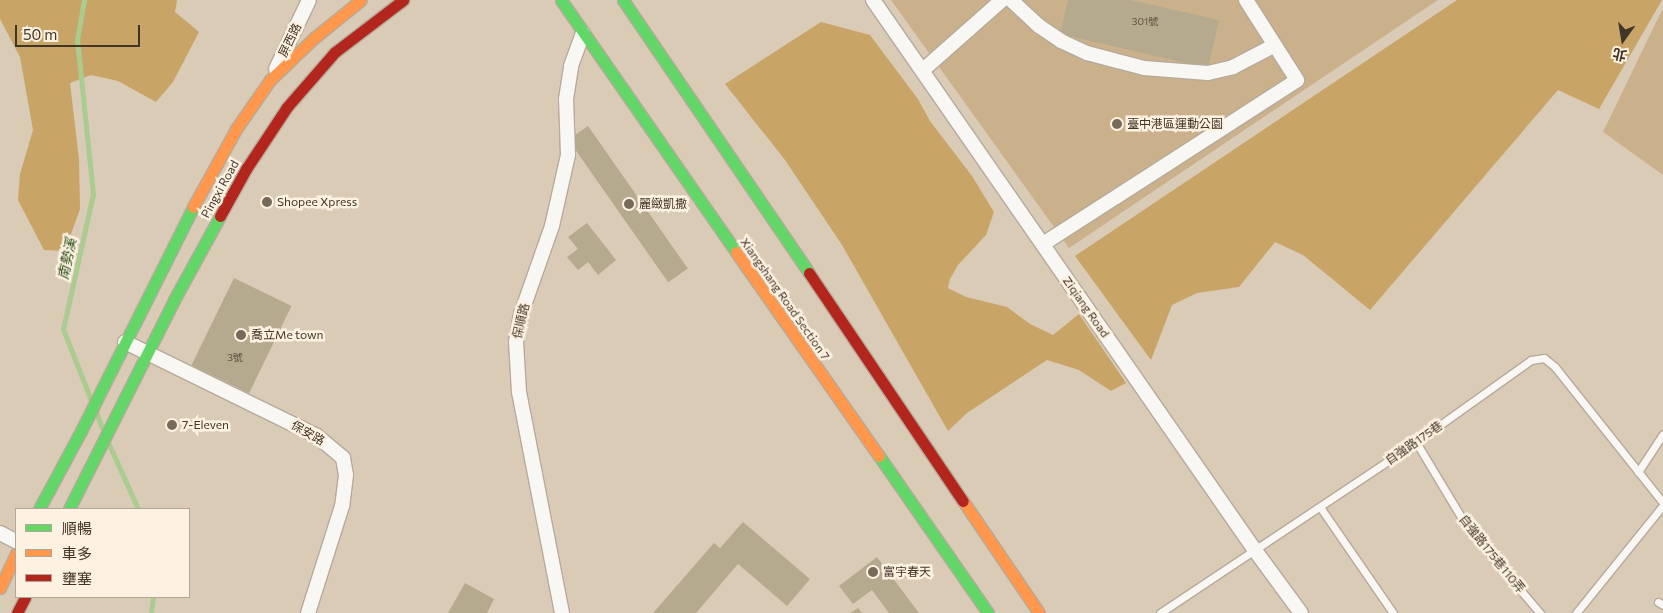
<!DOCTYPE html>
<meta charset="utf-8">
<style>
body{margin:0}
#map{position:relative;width:1663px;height:613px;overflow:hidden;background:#dacbb7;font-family:Commissioner,"Noto Sans TC",sans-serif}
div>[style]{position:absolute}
.green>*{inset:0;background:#cbb18b}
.forest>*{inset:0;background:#c8a466}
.stream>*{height:5px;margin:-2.5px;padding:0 2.5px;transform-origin:2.5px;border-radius:2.5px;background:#aacc8e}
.building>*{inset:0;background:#b5aa8d;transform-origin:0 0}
.roads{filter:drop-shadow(1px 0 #b6aa9a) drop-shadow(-1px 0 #b6aa9a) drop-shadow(0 1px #b6aa9a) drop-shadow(0 -1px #b6aa9a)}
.lane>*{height:7px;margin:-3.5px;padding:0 3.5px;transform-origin:3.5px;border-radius:3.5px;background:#f9f7f4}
.street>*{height:14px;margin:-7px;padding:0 7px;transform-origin:7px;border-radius:7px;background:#f9f7f4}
.fast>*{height:11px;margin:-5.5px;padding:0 5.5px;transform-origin:5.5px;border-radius:5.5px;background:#63d668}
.slow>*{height:11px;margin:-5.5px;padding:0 5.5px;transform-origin:5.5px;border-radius:5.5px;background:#ff974d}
.jam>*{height:11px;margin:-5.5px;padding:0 5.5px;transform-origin:5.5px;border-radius:5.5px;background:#b3261e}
.dots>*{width:14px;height:14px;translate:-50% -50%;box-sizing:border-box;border:2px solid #fdf2e2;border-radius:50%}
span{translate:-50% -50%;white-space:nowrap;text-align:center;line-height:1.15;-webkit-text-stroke:5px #fdf2e2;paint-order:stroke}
.number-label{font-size:10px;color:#5d5240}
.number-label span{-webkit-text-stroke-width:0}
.street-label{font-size:12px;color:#403526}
.poi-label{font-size:12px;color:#403526}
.left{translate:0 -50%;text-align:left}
.water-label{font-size:14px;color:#2b4f18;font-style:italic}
.legend{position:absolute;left:15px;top:508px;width:175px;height:90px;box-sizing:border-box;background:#fdf2e2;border:1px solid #b1a697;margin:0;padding:6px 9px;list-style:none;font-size:15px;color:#403526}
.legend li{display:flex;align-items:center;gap:10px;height:25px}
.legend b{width:25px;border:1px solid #b1a697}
.north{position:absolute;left:1598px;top:15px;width:50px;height:50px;-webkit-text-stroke:4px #fdf2e2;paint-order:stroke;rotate:193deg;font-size:14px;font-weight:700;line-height:20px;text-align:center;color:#403526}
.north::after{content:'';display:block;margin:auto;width:18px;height:22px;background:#403526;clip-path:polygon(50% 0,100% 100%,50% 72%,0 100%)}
.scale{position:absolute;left:15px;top:25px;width:125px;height:22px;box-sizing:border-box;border:2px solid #403526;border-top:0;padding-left:6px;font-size:15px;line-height:18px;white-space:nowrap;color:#403526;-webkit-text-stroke:4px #fdf2e2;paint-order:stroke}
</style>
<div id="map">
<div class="green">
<i style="clip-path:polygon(891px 0,1438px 0,1069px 248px)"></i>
<i style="clip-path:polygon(1662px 10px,1663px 11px,1663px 175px,1603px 132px)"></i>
</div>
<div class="forest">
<i style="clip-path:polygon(0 0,177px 0,175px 12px,199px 32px,173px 82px,156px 102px,118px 81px,91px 75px,70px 83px,79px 159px,80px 209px,65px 251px,44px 250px,18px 200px,20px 174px,33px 130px,20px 57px,0 19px)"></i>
<i style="clip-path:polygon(1457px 0,1662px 0,1599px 109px,1558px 90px,1370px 310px,1303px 255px,1275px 242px,1239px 287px,1197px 293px,1172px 305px,1151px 360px,1075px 256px)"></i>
<i style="clip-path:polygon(821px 22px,870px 35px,918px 99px,930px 121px,972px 176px,994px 212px,986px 235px,958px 265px,950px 279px,948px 288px,966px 297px,1007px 307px,1030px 324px,1053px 335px,1079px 314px,1126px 383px,1111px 391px,1079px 370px,1047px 360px,967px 413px,948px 431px,842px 245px,785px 160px,725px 84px)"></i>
</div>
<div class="stream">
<i style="left:84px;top:0;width:40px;rotate:100deg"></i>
<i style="left:77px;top:39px;width:156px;rotate:84.1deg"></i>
<i style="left:93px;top:194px;width:138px;rotate:102.5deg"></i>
<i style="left:63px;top:329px;width:76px;rotate:68.5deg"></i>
<i style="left:96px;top:412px;width:19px;rotate:69deg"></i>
<i style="left:108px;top:442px;width:73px;rotate:65.9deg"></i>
<i style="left:151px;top:613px;width:16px;rotate:-83deg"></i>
</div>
<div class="building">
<i style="clip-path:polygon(1068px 0,1131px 0,1219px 20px,1208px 68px,1060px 34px)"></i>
<i style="left:588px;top:126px;width:174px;height:24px;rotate:55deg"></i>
<i style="clip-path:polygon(587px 223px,616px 260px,598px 275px,588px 262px,578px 270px,567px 257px,578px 249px,568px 237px)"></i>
<i style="left:234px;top:278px;width:64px;height:97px;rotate:26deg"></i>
<i style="clip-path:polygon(743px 522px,810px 579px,787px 606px,738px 564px,696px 613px,653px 613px,714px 543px,720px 548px)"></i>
<i style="clip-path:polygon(877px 557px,919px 613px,889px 613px,872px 590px,853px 604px,839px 586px)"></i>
<i style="clip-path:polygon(465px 583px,494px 599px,487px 613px,448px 613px)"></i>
<i style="clip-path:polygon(858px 608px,862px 613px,850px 613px)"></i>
</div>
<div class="roads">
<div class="lane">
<i style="left:1416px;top:442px;width:99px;rotate:59deg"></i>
<i style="left:1467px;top:527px;width:113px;rotate:49.7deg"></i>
<i style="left:1638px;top:472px;width:45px;rotate:-56.7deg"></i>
<i style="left:1320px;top:507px;width:129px;rotate:55.4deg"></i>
<i style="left:1658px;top:602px;width:6px;rotate:31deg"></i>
<i style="left:1160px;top:613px;width:308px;rotate:-33.7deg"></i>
<i style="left:1416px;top:442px;width:141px;rotate:-35.5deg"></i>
<i style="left:1531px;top:360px;width:13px;rotate:-9deg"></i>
<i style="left:1544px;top:358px;width:14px;rotate:39deg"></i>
<i style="left:1555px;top:367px;width:174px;rotate:51.5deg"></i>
<i style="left:1576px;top:613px;width:139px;rotate:-51.1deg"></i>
</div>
<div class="street">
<i style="left:873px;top:0;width:668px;rotate:55.24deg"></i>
<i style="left:1254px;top:549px;width:79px;rotate:53.7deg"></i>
<i style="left:1011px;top:0;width:38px;rotate:43deg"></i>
<i style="left:1039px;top:26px;width:27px;rotate:34deg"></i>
<i style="left:1061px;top:41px;width:29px;rotate:25deg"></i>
<i style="left:1087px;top:53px;width:59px;rotate:14.7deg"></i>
<i style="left:1144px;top:68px;width:64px;rotate:4.5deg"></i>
<i style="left:1208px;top:73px;width:26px;rotate:-13deg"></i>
<i style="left:1233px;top:67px;width:47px;rotate:-27.6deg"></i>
<i style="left:276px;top:69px;width:76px;rotate:-64.4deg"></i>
<i style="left:923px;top:70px;width:106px;rotate:-41.5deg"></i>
<i style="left:1043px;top:244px;width:302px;rotate:-32.8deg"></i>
<i style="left:1297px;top:80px;width:95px;rotate:-122.5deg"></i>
<i style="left:125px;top:342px;width:214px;rotate:26.1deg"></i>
<i style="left:317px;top:436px;width:34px;rotate:40deg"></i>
<i style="left:343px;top:458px;width:17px;rotate:80deg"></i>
<i style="left:346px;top:475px;width:31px;rotate:97deg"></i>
<i style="left:342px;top:506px;width:112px;rotate:107.6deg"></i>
<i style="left:0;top:533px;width:18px;rotate:27deg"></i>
<i style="left:562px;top:613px;width:225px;rotate:-101deg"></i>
<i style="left:519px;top:392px;width:50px;rotate:-93.4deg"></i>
<i style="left:516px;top:342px;width:28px;rotate:-80deg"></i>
<i style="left:521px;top:314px;width:93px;rotate:-70.6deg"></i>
<i style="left:552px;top:226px;width:73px;rotate:-77.3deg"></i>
<i style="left:568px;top:155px;width:56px;rotate:-92deg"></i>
<i style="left:566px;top:99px;width:33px;rotate:-81deg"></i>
<i style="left:571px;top:66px;width:35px;rotate:-70deg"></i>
</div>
<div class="fast">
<i style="left:561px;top:0;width:307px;rotate:55.2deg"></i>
<i style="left:623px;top:0;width:330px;rotate:55.7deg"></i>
<i style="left:879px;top:456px;width:191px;rotate:55.2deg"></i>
<i style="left:39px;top:509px;width:89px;rotate:-61.7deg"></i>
<i style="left:81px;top:431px;width:250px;rotate:-63.4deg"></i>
<i style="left:69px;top:509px;width:234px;rotate:-63.3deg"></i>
<i style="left:174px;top:300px;width:96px;rotate:-61.3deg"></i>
</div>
<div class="slow">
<i style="left:193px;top:207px;width:89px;rotate:-61.1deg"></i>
<i style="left:236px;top:129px;width:60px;rotate:-55.2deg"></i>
<i style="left:270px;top:80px;width:61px;rotate:-43.7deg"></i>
<i style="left:314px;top:38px;width:60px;rotate:-39deg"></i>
<i style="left:736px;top:252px;width:249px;rotate:55deg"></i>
<i style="left:963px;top:501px;width:135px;rotate:55.8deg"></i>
<i style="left:0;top:588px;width:38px;rotate:-65deg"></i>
</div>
<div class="jam">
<i style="left:220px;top:216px;width:54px;rotate:-61deg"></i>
<i style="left:246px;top:169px;width:74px;rotate:-56.5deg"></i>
<i style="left:287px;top:107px;width:73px;rotate:-48.9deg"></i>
<i style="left:335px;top:52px;width:86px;rotate:-37.4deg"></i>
<i style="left:809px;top:273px;width:275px;rotate:56deg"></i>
<i style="left:17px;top:613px;width:18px;rotate:-63deg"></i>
</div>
</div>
<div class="dots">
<i style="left:1117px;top:124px;background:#766a59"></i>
<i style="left:267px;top:202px;background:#766a59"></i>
<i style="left:629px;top:204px;background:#766a59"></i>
<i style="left:241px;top:335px;background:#766a59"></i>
<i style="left:172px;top:425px;background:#766a59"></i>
<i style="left:873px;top:572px;background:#766a59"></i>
</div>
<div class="number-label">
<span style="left:1145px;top:22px">301號</span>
<span style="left:235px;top:358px">3號</span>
</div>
<div class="street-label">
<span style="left:290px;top:40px;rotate:-64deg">屏西路</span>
<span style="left:220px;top:189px;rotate:-61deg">Pingxi Road</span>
<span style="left:785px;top:299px;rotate:55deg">Xiangshang Road Section 7</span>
<span style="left:1086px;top:307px;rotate:55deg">Ziqiang Road</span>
<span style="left:521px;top:321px;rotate:-77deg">保順路</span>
<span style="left:308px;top:433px;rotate:30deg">保安路</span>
<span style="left:1414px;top:443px;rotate:-35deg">自強路175巷</span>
<span style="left:1492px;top:554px;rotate:51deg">自強路175巷110弄</span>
</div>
<div class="poi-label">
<span class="left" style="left:1127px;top:124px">臺中港區運動公園</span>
<span class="left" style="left:277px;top:202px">Shopee Xpress</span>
<span class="left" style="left:639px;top:204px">麗緻凱撒</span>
<span class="left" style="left:251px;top:335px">喬立Me town</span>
<span class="left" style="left:182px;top:425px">7-Eleven</span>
<span class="left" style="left:883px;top:572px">富宇春天</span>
</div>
<div class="water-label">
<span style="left:67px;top:259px;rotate:-78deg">南勢溪</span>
</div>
<ul class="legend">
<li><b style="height:6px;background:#63d668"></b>順暢</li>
<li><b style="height:6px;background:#ff974d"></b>車多</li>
<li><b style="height:6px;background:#b3261e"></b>壅塞</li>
</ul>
<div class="north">北</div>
<div class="scale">50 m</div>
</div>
